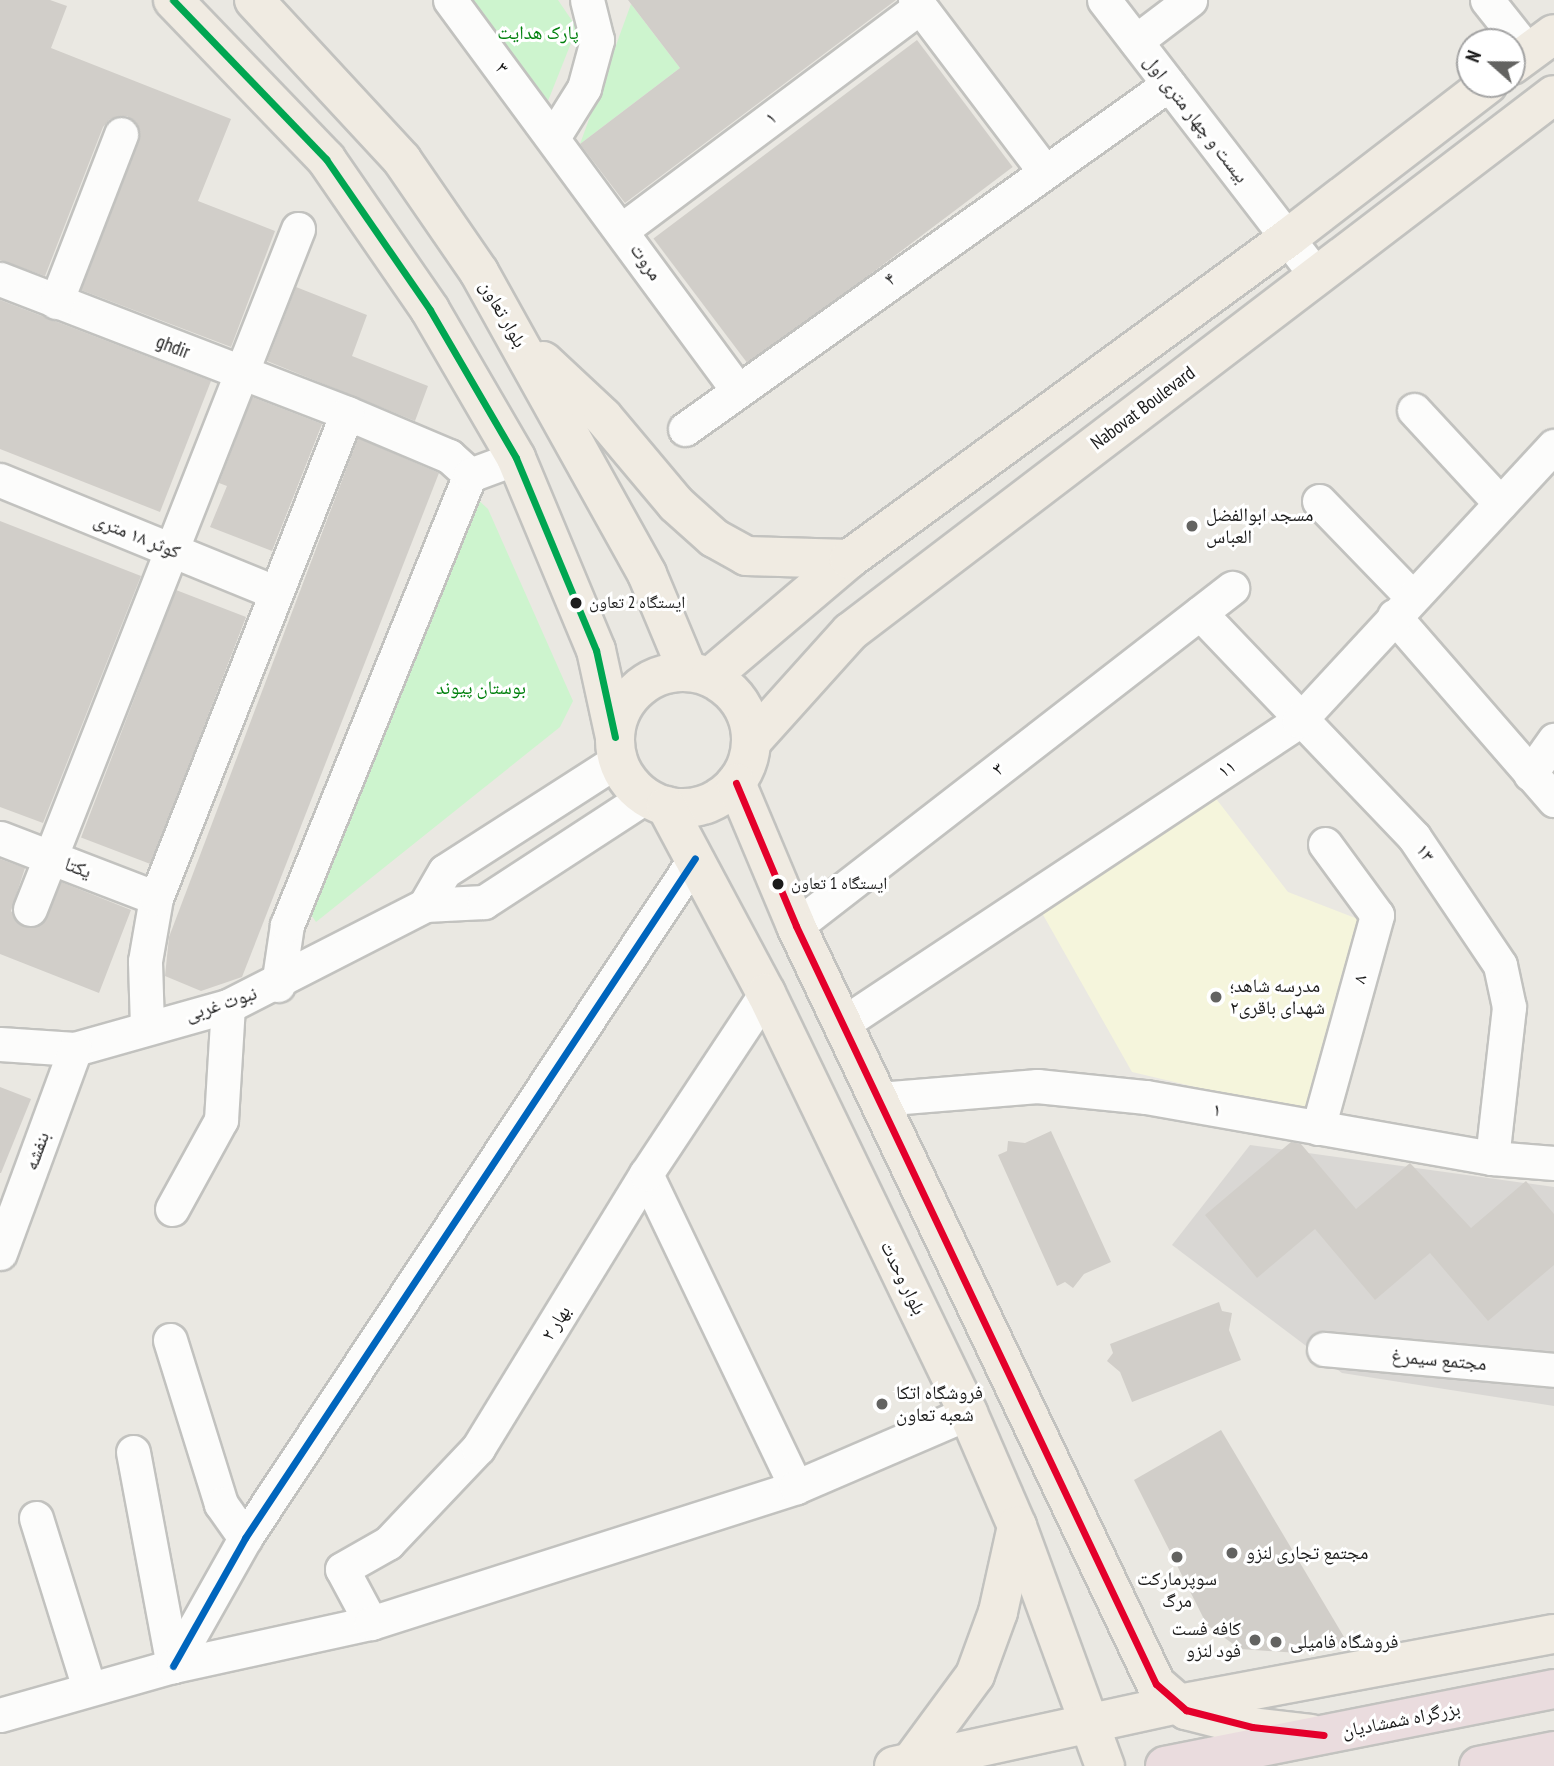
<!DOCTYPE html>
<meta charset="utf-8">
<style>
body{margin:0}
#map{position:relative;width:1554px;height:1766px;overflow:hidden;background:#eae8e2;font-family:"PT Sans Narrow","Noto Naskh Arabic",sans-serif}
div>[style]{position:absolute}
.residential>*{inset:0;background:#d9d7d4}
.education>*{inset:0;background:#f5f5dc}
.park>*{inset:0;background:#cdf4ce}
.building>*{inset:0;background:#d1cec9;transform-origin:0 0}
.roads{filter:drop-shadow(2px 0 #c2c2bf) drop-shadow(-2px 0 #c2c2bf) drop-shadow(0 2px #c2c2bf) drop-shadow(0 -2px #c2c2bf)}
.minor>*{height:33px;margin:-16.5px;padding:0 16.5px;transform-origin:16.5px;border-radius:16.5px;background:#fcfcfb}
.major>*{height:38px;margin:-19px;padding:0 19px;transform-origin:19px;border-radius:19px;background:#f0ebe2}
.major>.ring{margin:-19px;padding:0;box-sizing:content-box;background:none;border:38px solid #f0ebe2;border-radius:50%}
.highway>*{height:38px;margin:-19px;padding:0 19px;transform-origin:19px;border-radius:19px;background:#eadcde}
.bus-1>*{height:7px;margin:-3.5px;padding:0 3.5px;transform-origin:3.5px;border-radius:3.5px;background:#00a651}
.bus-2>*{height:7px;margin:-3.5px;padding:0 3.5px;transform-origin:3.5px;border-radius:3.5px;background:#e4002b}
.bus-3>*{height:7px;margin:-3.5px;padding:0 3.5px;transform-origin:3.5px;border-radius:3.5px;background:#0065bd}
.dots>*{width:19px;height:19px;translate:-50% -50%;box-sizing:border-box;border:4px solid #fff;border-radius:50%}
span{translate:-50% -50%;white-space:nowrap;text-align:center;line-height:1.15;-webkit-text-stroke:6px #fff;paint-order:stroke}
.bus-label{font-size:17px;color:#1b1b1b}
.left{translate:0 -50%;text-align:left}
.park-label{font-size:19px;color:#02810e}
.street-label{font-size:19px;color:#1b1b1b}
.poi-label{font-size:19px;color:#1b1b1b}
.right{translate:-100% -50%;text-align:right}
.north{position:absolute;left:1456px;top:28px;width:70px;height:70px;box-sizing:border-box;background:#fff;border:2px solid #a4a4a4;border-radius:50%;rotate:291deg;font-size:19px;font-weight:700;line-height:28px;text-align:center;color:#1b1b1b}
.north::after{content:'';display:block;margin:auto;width:24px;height:32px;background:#636361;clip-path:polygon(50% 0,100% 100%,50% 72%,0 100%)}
</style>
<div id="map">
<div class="residential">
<i style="clip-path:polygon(1250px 1145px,1554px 1187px,1554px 1406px,1342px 1373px,1172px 1245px)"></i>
</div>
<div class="education">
<i style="clip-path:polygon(1214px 796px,1288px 892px,1363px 921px,1310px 1114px,1132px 1072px,1042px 913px)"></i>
</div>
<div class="park">
<i style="clip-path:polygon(472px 0,558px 0,577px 28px,548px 101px)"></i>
<i style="clip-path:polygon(631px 4px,680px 68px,580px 144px)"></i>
<i style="clip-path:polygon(473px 495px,488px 509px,573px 701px,560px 727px,316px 922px,307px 909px)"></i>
</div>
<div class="building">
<i style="clip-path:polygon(0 0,50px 0,67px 6px,51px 48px,231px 119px,198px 201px,275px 231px,231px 347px,81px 290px,139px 141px,136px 123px,127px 116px,110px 119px,103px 127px,45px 276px,0 260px)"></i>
<i style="clip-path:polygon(628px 0,896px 0,625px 203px,580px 144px,680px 68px)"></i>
<i style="left:917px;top:40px;width:159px;height:330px;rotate:53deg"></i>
<i style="clip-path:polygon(296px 287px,367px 315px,352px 356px,428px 386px,415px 421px,267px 361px)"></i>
<i style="clip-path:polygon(0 300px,211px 381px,160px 512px,0 449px)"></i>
<i style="clip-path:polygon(252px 397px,322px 424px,272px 551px,210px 527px,227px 486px,219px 483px)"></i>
<i style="clip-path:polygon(358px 438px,439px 473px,242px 977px,201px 991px,165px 976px,169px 937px)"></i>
<i style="clip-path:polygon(0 521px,141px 576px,43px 823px,0 807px)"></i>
<i style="left:176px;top:590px;width:75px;height:265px;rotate:21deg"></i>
<i style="clip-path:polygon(0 859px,25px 868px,11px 911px,24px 927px,42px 924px,61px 882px,131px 910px,99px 993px,0 954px)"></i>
<i style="clip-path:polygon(0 1087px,31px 1099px,1px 1173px,0 1173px)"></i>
<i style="clip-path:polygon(1051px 1131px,1111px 1262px,1084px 1274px,1073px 1288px,1065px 1282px,1057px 1286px,998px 1155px,1007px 1151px,1008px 1141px,1025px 1143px)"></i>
<i style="clip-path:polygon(1291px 1142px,1301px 1144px,1356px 1209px,1410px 1163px,1471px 1228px,1526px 1181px,1554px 1214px,1554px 1265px,1488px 1321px,1430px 1253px,1375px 1300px,1315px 1229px,1257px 1278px,1205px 1215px)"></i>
<i style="clip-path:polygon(1219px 1302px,1222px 1311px,1232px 1313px,1229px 1330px,1241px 1360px,1132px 1402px,1120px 1372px,1107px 1361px,1113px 1353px,1110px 1344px)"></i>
<i style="clip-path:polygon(1221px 1430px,1350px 1647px,1298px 1653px,1240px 1649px,1207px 1625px,1134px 1480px)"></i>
</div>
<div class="roads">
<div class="minor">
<i style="left:450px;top:0;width:483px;rotate:53.6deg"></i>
<i style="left:915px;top:0;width:212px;rotate:52.9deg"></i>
<i style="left:1104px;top:0;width:347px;rotate:52.4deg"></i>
<i style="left:1487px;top:0;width:68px;rotate:51.6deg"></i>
<i style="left:1136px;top:41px;width:68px;rotate:-37.2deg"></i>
<i style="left:554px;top:136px;width:57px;rotate:-58deg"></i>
<i style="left:584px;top:88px;width:50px;rotate:-74.8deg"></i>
<i style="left:597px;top:40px;width:41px;rotate:-104deg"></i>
<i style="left:623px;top:229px;width:371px;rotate:-36.8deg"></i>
<i style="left:0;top:279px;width:372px;rotate:21.1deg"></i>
<i style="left:347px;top:413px;width:111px;rotate:22.9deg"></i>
<i style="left:449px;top:456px;width:28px;rotate:42deg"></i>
<i style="left:56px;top:302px;width:180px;rotate:-68.8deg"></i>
<i style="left:1414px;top:410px;width:127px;rotate:47.2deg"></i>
<i style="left:685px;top:429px;width:594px;rotate:-35.48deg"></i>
<i style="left:0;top:480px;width:297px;rotate:22.2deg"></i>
<i style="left:1319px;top:501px;width:134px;rotate:45.9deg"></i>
<i style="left:1200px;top:613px;width:310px;rotate:46.3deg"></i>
<i style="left:1414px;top:837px;width:154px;rotate:56.1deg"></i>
<i style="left:1500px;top:965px;width:43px;rotate:77.9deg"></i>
<i style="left:1509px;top:1007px;width:152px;rotate:96.4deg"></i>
<i style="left:1394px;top:616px;width:244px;rotate:49deg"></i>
<i style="left:1530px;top:774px;width:42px;rotate:-54.8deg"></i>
<i style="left:0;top:838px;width:167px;rotate:21deg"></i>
<i style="left:425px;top:905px;width:39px;rotate:-60deg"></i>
<i style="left:445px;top:871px;width:206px;rotate:-32.7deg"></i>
<i style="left:30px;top:909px;width:731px;rotate:-68.49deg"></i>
<i style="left:796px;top:926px;width:552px;rotate:-37.78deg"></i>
<i style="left:278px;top:985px;width:61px;rotate:-81.5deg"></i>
<i style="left:287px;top:925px;width:486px;rotate:-67.9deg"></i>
<i style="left:470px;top:475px;width:49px;rotate:-20.3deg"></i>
<i style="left:842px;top:1024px;width:548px;rotate:-33.55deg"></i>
<i style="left:1299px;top:721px;width:375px;rotate:-47.2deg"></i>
<i style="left:147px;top:1026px;width:65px;rotate:-91.8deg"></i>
<i style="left:145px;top:961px;width:64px;rotate:-80.1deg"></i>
<i style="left:156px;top:898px;width:521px;rotate:-68.5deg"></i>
<i style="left:0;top:1044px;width:75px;rotate:3.8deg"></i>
<i style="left:75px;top:1049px;width:159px;rotate:-15.7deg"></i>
<i style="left:228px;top:1006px;width:221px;rotate:-27.1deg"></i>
<i style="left:425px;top:905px;width:59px;rotate:-2.9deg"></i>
<i style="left:484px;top:902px;width:192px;rotate:-33.1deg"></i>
<i style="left:879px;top:1099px;width:159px;rotate:-4.7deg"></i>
<i style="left:1037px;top:1086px;width:110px;rotate:5.8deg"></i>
<i style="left:1146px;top:1097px;width:351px;rotate:10deg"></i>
<i style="left:1492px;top:1158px;width:62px;rotate:4.6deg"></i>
<i style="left:1318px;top:1128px;width:221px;rotate:-74.5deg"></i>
<i style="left:1377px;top:915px;width:88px;rotate:-126.2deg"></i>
<i style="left:646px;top:1174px;width:347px;rotate:64.4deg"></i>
<i style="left:172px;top:1209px;width:102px;rotate:-61.2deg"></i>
<i style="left:221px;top:1120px;width:114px;rotate:-86.5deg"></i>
<i style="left:0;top:1253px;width:217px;rotate:-69.8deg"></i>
<i style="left:170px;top:1340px;width:172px;rotate:72.7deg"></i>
<i style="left:221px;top:1504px;width:42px;rotate:54.8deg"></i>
<i style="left:1324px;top:1349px;width:231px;rotate:5.2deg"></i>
<i style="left:133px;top:1452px;width:218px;rotate:79.4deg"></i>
<i style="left:36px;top:1518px;width:178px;rotate:72.7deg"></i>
<i style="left:371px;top:1623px;width:61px;rotate:-118.2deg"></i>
<i style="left:342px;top:1569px;width:53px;rotate:-29.5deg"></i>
<i style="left:388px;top:1543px;width:131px;rotate:-46.5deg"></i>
<i style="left:478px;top:1448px;width:321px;rotate:-58.5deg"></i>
<i style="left:646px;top:1174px;width:217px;rotate:-56.5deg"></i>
<i style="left:173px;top:1666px;width:147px;rotate:-60.6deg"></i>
<i style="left:245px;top:1538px;width:815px;rotate:-56.5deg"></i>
<i style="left:0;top:1715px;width:180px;rotate:-15.8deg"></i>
<i style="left:173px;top:1666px;width:203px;rotate:-12.3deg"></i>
<i style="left:371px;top:1623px;width:446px;rotate:-17.7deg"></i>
<i style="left:796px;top:1487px;width:187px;rotate:-23.3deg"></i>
</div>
<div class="major">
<i style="left:173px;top:0;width:221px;rotate:46.1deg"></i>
<i style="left:326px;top:159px;width:183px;rotate:55.4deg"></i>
<i style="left:430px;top:310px;width:171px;rotate:59.8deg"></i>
<i style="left:516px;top:458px;width:208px;rotate:67.4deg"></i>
<i style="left:596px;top:650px;width:89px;rotate:77.7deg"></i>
<i style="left:254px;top:0;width:218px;rotate:47.2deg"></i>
<i style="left:402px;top:160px;width:136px;rotate:55.5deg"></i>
<i style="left:479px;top:272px;width:346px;rotate:60.9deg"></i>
<i style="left:647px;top:574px;width:106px;rotate:67.3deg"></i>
<i style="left:1512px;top:65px;width:52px;rotate:-36.4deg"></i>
<i style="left:543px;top:361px;width:82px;rotate:43deg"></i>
<i style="left:603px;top:417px;width:114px;rotate:50deg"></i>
<i style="left:676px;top:504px;width:51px;rotate:41.8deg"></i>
<i style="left:714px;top:538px;width:37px;rotate:29deg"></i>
<i style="left:746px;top:556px;width:103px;rotate:1.7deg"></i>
<i class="ring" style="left:615px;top:672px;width:98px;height:98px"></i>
<i style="left:710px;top:677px;width:182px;rotate:-40.3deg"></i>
<i style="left:849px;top:559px;width:544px;rotate:-36.17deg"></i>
<i style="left:1288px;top:238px;width:252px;rotate:-37.6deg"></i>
<i style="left:751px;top:742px;width:148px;rotate:-48deg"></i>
<i style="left:850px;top:632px;width:885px;rotate:-37.34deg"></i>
<i style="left:736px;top:783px;width:155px;rotate:67.2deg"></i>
<i style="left:796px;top:926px;width:839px;rotate:64.6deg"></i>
<i style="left:1156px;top:1684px;width:40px;rotate:41deg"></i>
<i style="left:1186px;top:1710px;width:68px;rotate:14.4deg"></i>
<i style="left:1252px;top:1727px;width:59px;rotate:6.8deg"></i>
<i style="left:666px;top:806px;width:212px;rotate:61.9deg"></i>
<i style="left:766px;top:993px;width:466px;rotate:64.3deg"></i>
<i style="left:968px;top:1413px;width:123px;rotate:66.6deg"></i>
<i style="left:1017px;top:1526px;width:256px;rotate:69.9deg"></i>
<i style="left:894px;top:1766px;width:292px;rotate:-12.3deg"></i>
<i style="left:1179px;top:1704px;width:381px;rotate:-10.6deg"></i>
<i style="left:908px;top:1766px;width:113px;rotate:-53.6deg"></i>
<i style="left:975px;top:1675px;width:67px;rotate:-69.9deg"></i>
<i style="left:998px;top:1612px;width:88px;rotate:-77.5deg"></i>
</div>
<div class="highway">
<i style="left:1165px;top:1766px;width:397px;rotate:-11.2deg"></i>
<i style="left:1479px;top:1766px;width:76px;rotate:-11.3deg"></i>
</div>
</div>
<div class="bus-1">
<i style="left:173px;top:0;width:221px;rotate:46.1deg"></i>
<i style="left:326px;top:159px;width:183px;rotate:55.4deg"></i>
<i style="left:430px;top:310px;width:171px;rotate:59.8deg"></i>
<i style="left:516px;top:458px;width:208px;rotate:67.4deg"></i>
<i style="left:596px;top:650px;width:89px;rotate:77.7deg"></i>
</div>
<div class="bus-2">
<i style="left:736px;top:783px;width:155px;rotate:67.2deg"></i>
<i style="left:796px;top:926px;width:839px;rotate:64.6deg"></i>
<i style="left:1156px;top:1684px;width:40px;rotate:41deg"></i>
<i style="left:1186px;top:1710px;width:68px;rotate:14.4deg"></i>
<i style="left:1252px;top:1727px;width:72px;rotate:6.3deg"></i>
</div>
<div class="bus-3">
<i style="left:173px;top:1666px;width:147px;rotate:-60.6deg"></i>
<i style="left:245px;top:1538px;width:815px;rotate:-56.5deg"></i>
</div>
<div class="dots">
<i style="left:1192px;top:526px;background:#636361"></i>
<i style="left:576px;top:603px;background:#1b1b1b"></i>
<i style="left:778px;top:884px;background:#1b1b1b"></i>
<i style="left:1216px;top:997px;background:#636361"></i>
<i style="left:882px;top:1404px;background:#636361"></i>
<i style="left:1232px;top:1553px;background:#636361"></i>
<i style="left:1177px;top:1557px;background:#636361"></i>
<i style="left:1255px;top:1640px;background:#636361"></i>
<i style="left:1276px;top:1642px;background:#636361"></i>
</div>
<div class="bus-label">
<span class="left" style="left:589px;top:603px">ایستگاه 2 تعاون</span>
<span class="left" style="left:791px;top:884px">ایستگاه 1 تعاون</span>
</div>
<div class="park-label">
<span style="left:538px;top:33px">پارک‌ هدایت</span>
<span style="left:481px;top:688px">بوستان پیوند</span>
</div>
<div class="street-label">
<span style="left:502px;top:68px;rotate:52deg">۳</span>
<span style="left:771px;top:118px;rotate:-37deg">۱</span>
<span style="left:1196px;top:119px;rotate:52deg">بیست و چهار متری اول</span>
<span style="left:646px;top:262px;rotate:55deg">مروت</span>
<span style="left:890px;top:279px;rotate:-36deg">۴</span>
<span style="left:503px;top:314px;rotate:60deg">بلوار تعاون</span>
<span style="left:173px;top:347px;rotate:21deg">ghdir</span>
<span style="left:1143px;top:408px;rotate:-37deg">Nabovat Boulevard</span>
<span style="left:137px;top:536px;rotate:22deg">کوثر ۱۸ متری</span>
<span style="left:998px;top:769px;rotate:-38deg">۳</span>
<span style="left:1227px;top:769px;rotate:-33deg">۱۱</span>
<span style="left:1425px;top:853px;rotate:56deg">۱۳</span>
<span style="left:78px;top:868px;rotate:21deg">یکتا</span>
<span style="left:1360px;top:979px;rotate:-75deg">۸</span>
<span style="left:221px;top:1004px;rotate:-18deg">نبوت غربی</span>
<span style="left:1217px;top:1110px;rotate:10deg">۱</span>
<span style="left:37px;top:1151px;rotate:-70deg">بنفشه</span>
<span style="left:903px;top:1278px;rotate:64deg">بلوار وحدت</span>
<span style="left:556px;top:1323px;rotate:-58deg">بهار ۲</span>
<span style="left:1439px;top:1360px;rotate:5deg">مجتمع سیمرغ</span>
<span style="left:1401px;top:1720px;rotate:-11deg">بزرگراه شمشادیان</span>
</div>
<div class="poi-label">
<span class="left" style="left:1206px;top:526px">مسجد ابوالفضل<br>العباس</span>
<span class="left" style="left:1230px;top:997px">مدرسه شاهد؛<br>شهدای باقری۲</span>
<span class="left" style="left:896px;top:1404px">فروشگاه اتکا<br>شعبه تعاون</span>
<span class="left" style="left:1246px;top:1553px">مجتمع تجاری لنزو</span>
<span style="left:1177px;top:1590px">سوپرمارکت<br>مرگ</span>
<span class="right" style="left:1241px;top:1640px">کافه فست<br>فود لنزو</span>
<span class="left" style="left:1290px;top:1642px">فروشگاه فامیلی</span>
</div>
<div class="north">N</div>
</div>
